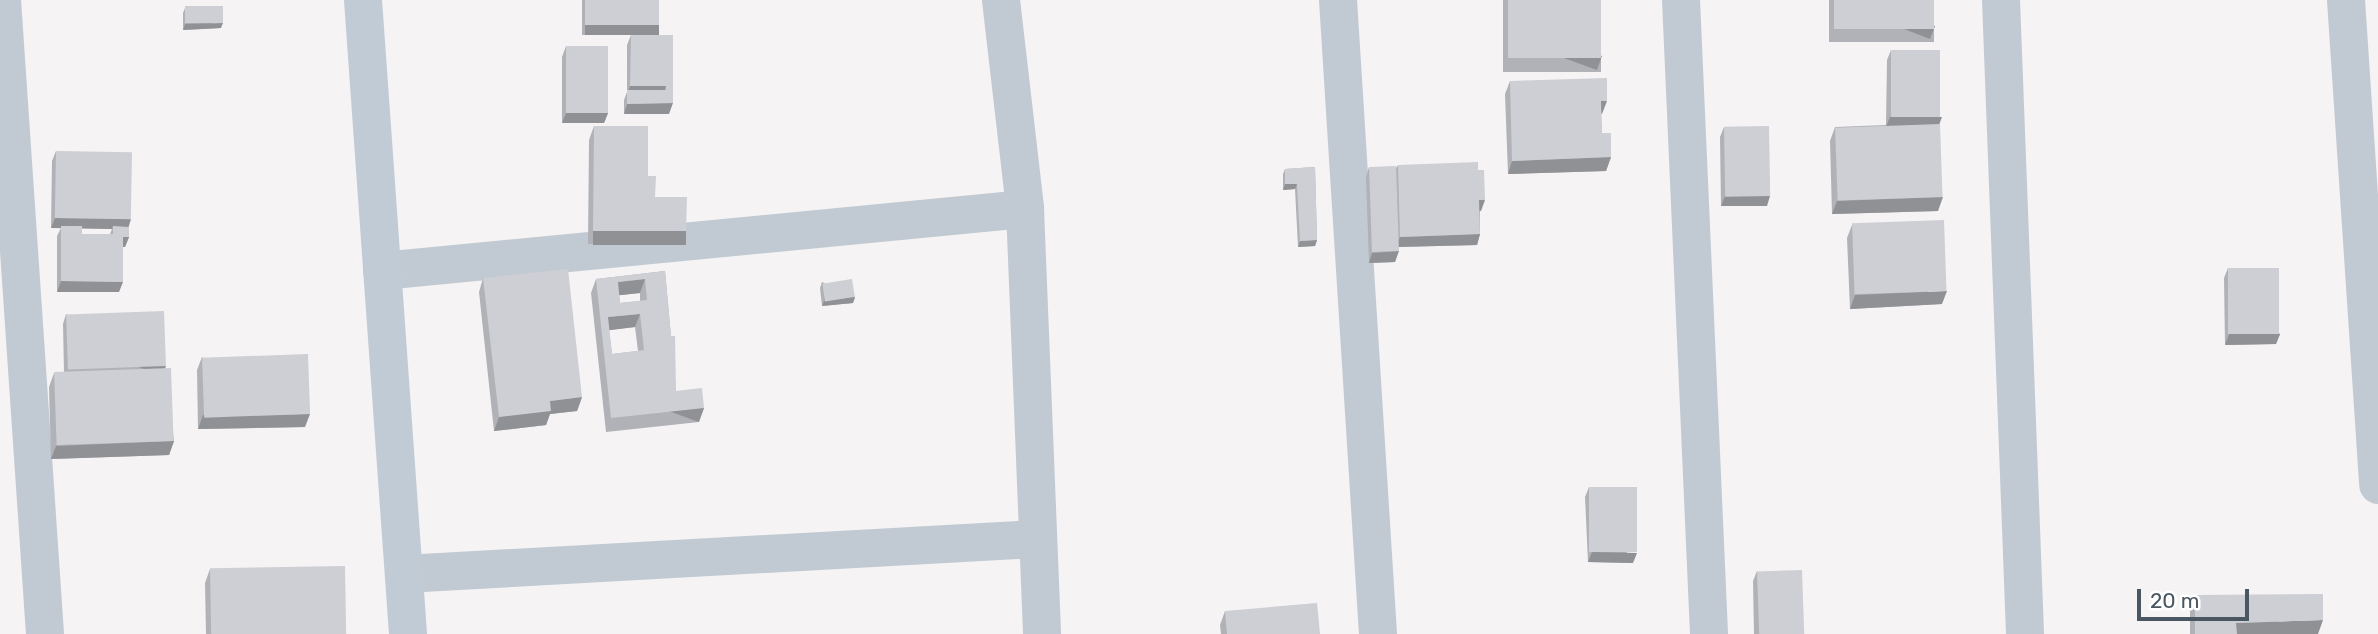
<!DOCTYPE html>
<style>
body{margin:0}
#map{position:relative;width:2378px;height:634px;overflow:hidden;background:#f5f3f3;font-family:Rubik,sans-serif}
div>[style]{position:absolute}
.street>*{height:38px;margin:-19px;padding:0 19px;transform-origin:19px;border-radius:19px;background:#c1cad2}
.secondary>*{height:38px;margin:-19px;padding:0 19px;transform-origin:19px;border-radius:19px;background:#c1cbd6}
.wall>*{inset:0;background:#b0b2b7;transform-origin:0 0}
.shaded-wall>*{inset:0;background:#909195;transform-origin:0 0}
.building>*{inset:0;background:#cdcfd5;transform-origin:0 0}
span{translate:-50% -50%;white-space:nowrap;text-align:center;line-height:1.15;-webkit-text-stroke:7px #fff;paint-order:stroke}
.scale{position:absolute;left:2137px;top:589px;width:112px;height:32px;box-sizing:border-box;border:4px solid #4a5661;border-top:0;padding-left:9px;font-size:21px;line-height:24px;white-space:nowrap;color:#4a5661;-webkit-text-stroke:5px #fff;paint-order:stroke}
</style>
<div id="map">
<div class="street">
<i style="left:2px;top:0;width:635px;rotate:86.12deg"></i>
<i style="left:1001px;top:0;width:210px;rotate:83.4deg"></i>
<i style="left:1025px;top:209px;width:425px;rotate:87.7deg"></i>
<i style="left:1338px;top:0;width:635px;rotate:86.39deg"></i>
<i style="left:1681px;top:0;width:635px;rotate:87.47deg"></i>
<i style="left:2001px;top:0;width:634px;rotate:87.83deg"></i>
<i style="left:2346px;top:0;width:486px;rotate:86.2deg"></i>
<i style="left:382px;top:271px;width:646px;rotate:-5.51deg"></i>
<i style="left:404px;top:574px;width:633px;rotate:-3.17deg"></i>
</div>
<div class="secondary">
<i style="left:363px;top:0;width:636px;rotate:85.94deg"></i>
</div>
<div class="wall">
<i style="clip-path:polygon(582px 0,659px 0,659px 25px,656px 35px,582px 35px)"></i>
<i style="left:1503px;top:0;width:98px;height:72px"></i>
<i style="left:1829px;top:0;width:105px;height:42px"></i>
<i style="clip-path:polygon(185px 8px,221px 28px,183px 30px,183px 13px)"></i>
<i style="clip-path:polygon(631px 35px,673px 35px,669px 114px,624px 114px,624px 100px,627px 92px,627px 45px)"></i>
<i style="clip-path:polygon(566px 46px,608px 113px,604px 123px,562px 123px,562px 57px)"></i>
<i style="clip-path:polygon(1891px 50px,1939px 124px,1938px 211px,1832px 214px,1830px 141px,1835px 127px,1886px 125px,1887px 60px)"></i>
<i style="clip-path:polygon(1510px 81px,1602px 114px,1601px 114px,1602px 133px,1611px 157px,1606px 171px,1508px 174px,1505px 94px)"></i>
<i style="clip-path:polygon(594px 126px,648px 176px,655px 197px,681px 244px,588px 244px,589px 140px)"></i>
<i style="clip-path:polygon(1724px 127px,1767px 206px,1721px 206px,1720px 137px)"></i>
<i style="clip-path:polygon(evenodd,56px 151px,128px 227px,129px 237px,125px 247px,123px 247px,119px 292px,57px 292px,57px 236px,61px 228px,51px 228px,52px 161px,56px 151px,82px 228px,112px 229px,110px 234px,82px 234px,82px 228px)"></i>
<i style="clip-path:polygon(1398px 165px,1481px 211px,1480px 211px,1480px 234px,1477px 245px,1399px 247px,1395px 262px,1369px 263px,1366px 177px,1369px 167px,1396px 168px)"></i>
<i style="clip-path:polygon(1315px 167px,1317px 240px,1315px 246px,1298px 247px,1295px 189px,1283px 190px,1283px 174px,1285px 169px)"></i>
<i style="clip-path:polygon(1852px 225px,1942px 304px,1850px 309px,1847px 238px)"></i>
<i style="clip-path:polygon(2228px 268px,2280px 334px,2276px 344px,2225px 345px,2224px 278px)"></i>
<i style="clip-path:polygon(evenodd,665px 271px,676px 391px,704px 408px,699px 422px,606px 432px,591px 293px,596px 279px,665px 271px,640px 293px,640px 301px,620px 303px,619px 295px,640px 293px,665px 271px,635px 327px,638px 351px,612px 354px,609px 330px,635px 327px)"></i>
<i style="clip-path:polygon(483px 278px,582px 397px,577px 411px,550px 414px,546px 425px,494px 431px,479px 292px)"></i>
<i style="clip-path:polygon(822px 282px,855px 297px,853px 303px,822px 306px,820px 288px)"></i>
<i style="clip-path:polygon(66px 314px,165px 369px,174px 441px,169px 455px,51px 459px,49px 387px,54px 373px,64px 373px,63px 324px)"></i>
<i style="clip-path:polygon(202px 357px,305px 427px,198px 429px,197px 370px)"></i>
<i style="clip-path:polygon(1589px 487px,1633px 563px,1588px 562px,1585px 497px)"></i>
<i style="clip-path:polygon(210px 569px,346px 634px,206px 634px,205px 583px)"></i>
<i style="clip-path:polygon(1757px 571px,1804px 634px,1754px 634px,1753px 581px)"></i>
<i style="clip-path:polygon(2195px 595px,2318px 634px,2190px 634px,2190px 608px)"></i>
<i style="clip-path:polygon(1225px 611px,1320px 634px,1221px 634px,1220px 625px)"></i>
</div>
<div class="shaded-wall">
<i style="clip-path:polygon(223px 23px,221px 28px,183px 30px,185px 24px)"></i>
<i style="left:585px;top:25px;width:74px;height:10px"></i>
<i style="left:1935px;top:26px;width:14px;height:101px;rotate:111deg"></i>
<i style="left:1602px;top:56px;width:15px;height:94px;rotate:110deg"></i>
<i style="clip-path:polygon(630px 86px,666px 86px,663px 96px,627px 94px)"></i>
<i style="clip-path:polygon(1601px 101px,1607px 101px,1602px 114px,1596px 114px)"></i>
<i style="clip-path:polygon(673px 103px,669px 114px,624px 114px,627px 104px)"></i>
<i style="clip-path:polygon(566px 113px,608px 113px,604px 123px,562px 123px)"></i>
<i style="clip-path:polygon(1890px 117px,1942px 117px,1938px 128px,1886px 127px)"></i>
<i style="clip-path:polygon(1611px 157px,1606px 171px,1508px 174px,1512px 161px)"></i>
<i style="clip-path:polygon(1285px 184px,1297px 184px,1295px 189px,1283px 190px)"></i>
<i style="clip-path:polygon(1725px 196px,1770px 196px,1767px 206px,1721px 206px)"></i>
<i style="clip-path:polygon(1943px 197px,1938px 211px,1832px 214px,1837px 201px)"></i>
<i style="clip-path:polygon(1479px 200px,1485px 200px,1481px 211px,1476px 211px)"></i>
<i style="clip-path:polygon(55px 218px,131px 219px,128px 229px,113px 226px,112px 229px,51px 228px)"></i>
<i style="left:593px;top:231px;width:93px;height:14px"></i>
<i style="clip-path:polygon(1480px 234px,1477px 245px,1396px 247px,1400px 237px)"></i>
<i style="clip-path:polygon(123px 237px,129px 237px,125px 247px,119px 247px)"></i>
<i style="clip-path:polygon(1317px 240px,1315px 246px,1298px 247px,1300px 241px)"></i>
<i style="clip-path:polygon(1399px 251px,1395px 262px,1369px 263px,1372px 253px)"></i>
<i style="clip-path:polygon(645px 279px,640px 293px,613px 296px,618px 282px)"></i>
<i style="clip-path:polygon(61px 281px,123px 282px,119px 292px,57px 292px)"></i>
<i style="clip-path:polygon(1947px 291px,1942px 304px,1850px 309px,1855px 295px)"></i>
<i style="clip-path:polygon(855px 297px,853px 303px,822px 306px,824px 301px)"></i>
<i style="clip-path:polygon(640px 314px,635px 327px,603px 331px,608px 317px)"></i>
<i style="clip-path:polygon(2229px 334px,2280px 334px,2276px 344px,2225px 345px)"></i>
<i style="left:166px;top:366px;width:11px;height:98px;rotate:112deg"></i>
<i style="clip-path:polygon(582px 397px,577px 411px,550px 414px,546px 425px,494px 431px,499px 417px,550px 401px)"></i>
<i style="left:704px;top:408px;width:15px;height:94px;rotate:110deg"></i>
<i style="clip-path:polygon(310px 414px,305px 427px,198px 429px,203px 415px)"></i>
<i style="clip-path:polygon(174px 441px,169px 455px,51px 459px,56px 446px)"></i>
<i style="clip-path:polygon(1592px 552px,1637px 553px,1633px 563px,1588px 562px)"></i>
<i style="clip-path:polygon(2323px 620px,2318px 634px,2232px 634px,2236px 623px)"></i>
</div>
<div class="building">
<i style="left:585px;top:0;width:74px;height:25px"></i>
<i style="left:1508px;top:0;width:93px;height:58px"></i>
<i style="left:1834px;top:0;width:100px;height:29px"></i>
<i style="left:223px;top:6px;width:17px;height:38px;rotate:90deg"></i>
<i style="clip-path:polygon(631px 35px,673px 35px,673px 103px,627px 104px,627px 90px,666px 90px,666px 86px,630px 86px)"></i>
<i style="left:566px;top:46px;width:42px;height:67px"></i>
<i style="left:1891px;top:50px;width:49px;height:67px"></i>
<i style="clip-path:polygon(1607px 78px,1607px 101px,1601px 101px,1602px 133px,1611px 133px,1611px 157px,1512px 161px,1510px 81px)"></i>
<i style="left:1940px;top:124px;width:73px;height:105px;rotate:88deg"></i>
<i style="clip-path:polygon(594px 126px,648px 126px,648px 176px,656px 176px,655px 197px,687px 197px,686px 231px,593px 231px)"></i>
<i style="left:1769px;top:126px;width:70px;height:45px;rotate:89deg"></i>
<i style="left:56px;top:151px;width:76px;height:67px;rotate:1deg"></i>
<i style="clip-path:polygon(1478px 162px,1478px 170px,1484px 170px,1485px 200px,1479px 200px,1480px 234px,1400px 237px,1398px 165px)"></i>
<i style="left:1396px;top:166px;width:85px;height:27px;rotate:88deg"></i>
<i style="clip-path:polygon(1315px 167px,1317px 240px,1300px 241px,1297px 184px,1285px 184px,1285px 169px)"></i>
<i style="left:1944px;top:220px;width:71px;height:92px;rotate:88deg"></i>
<i style="clip-path:polygon(61px 226px,82px 226px,82px 234px,113px 234px,113px 226px,129px 227px,129px 237px,123px 237px,123px 282px,61px 281px)"></i>
<i style="left:2228px;top:268px;width:51px;height:66px"></i>
<i style="clip-path:polygon(568px 269px,582px 397px,550px 401px,551px 411px,499px 417px,483px 278px)"></i>
<i style="clip-path:polygon(evenodd,665px 271px,671px 336px,675px 336px,676px 391px,702px 388px,704px 408px,611px 418px,596px 279px,665px 271px,645px 279px,647px 300px,620px 303px,618px 282px,645px 279px,665px 271px,640px 314px,644px 350px,612px 354px,608px 317px,640px 314px)"></i>
<i style="left:852px;top:279px;width:18px;height:30px;rotate:81deg"></i>
<i style="left:164px;top:311px;width:55px;height:98px;rotate:88deg"></i>
<i style="left:308px;top:354px;width:60px;height:106px;rotate:88deg"></i>
<i style="left:171px;top:368px;width:73px;height:117px;rotate:88deg"></i>
<i style="left:1589px;top:487px;width:48px;height:65px"></i>
<i style="left:345px;top:566px;width:68px;height:135px;rotate:89deg"></i>
<i style="left:1802px;top:570px;width:64px;height:45px;rotate:88deg"></i>
<i style="clip-path:polygon(2323px 594px,2323px 620px,2236px 623px,2237px 634px,2195px 634px,2195px 595px)"></i>
<i style="clip-path:polygon(1317px 603px,1320px 634px,1227px 634px,1225px 611px)"></i>
</div>
<div class="scale">20 m</div>
</div>
